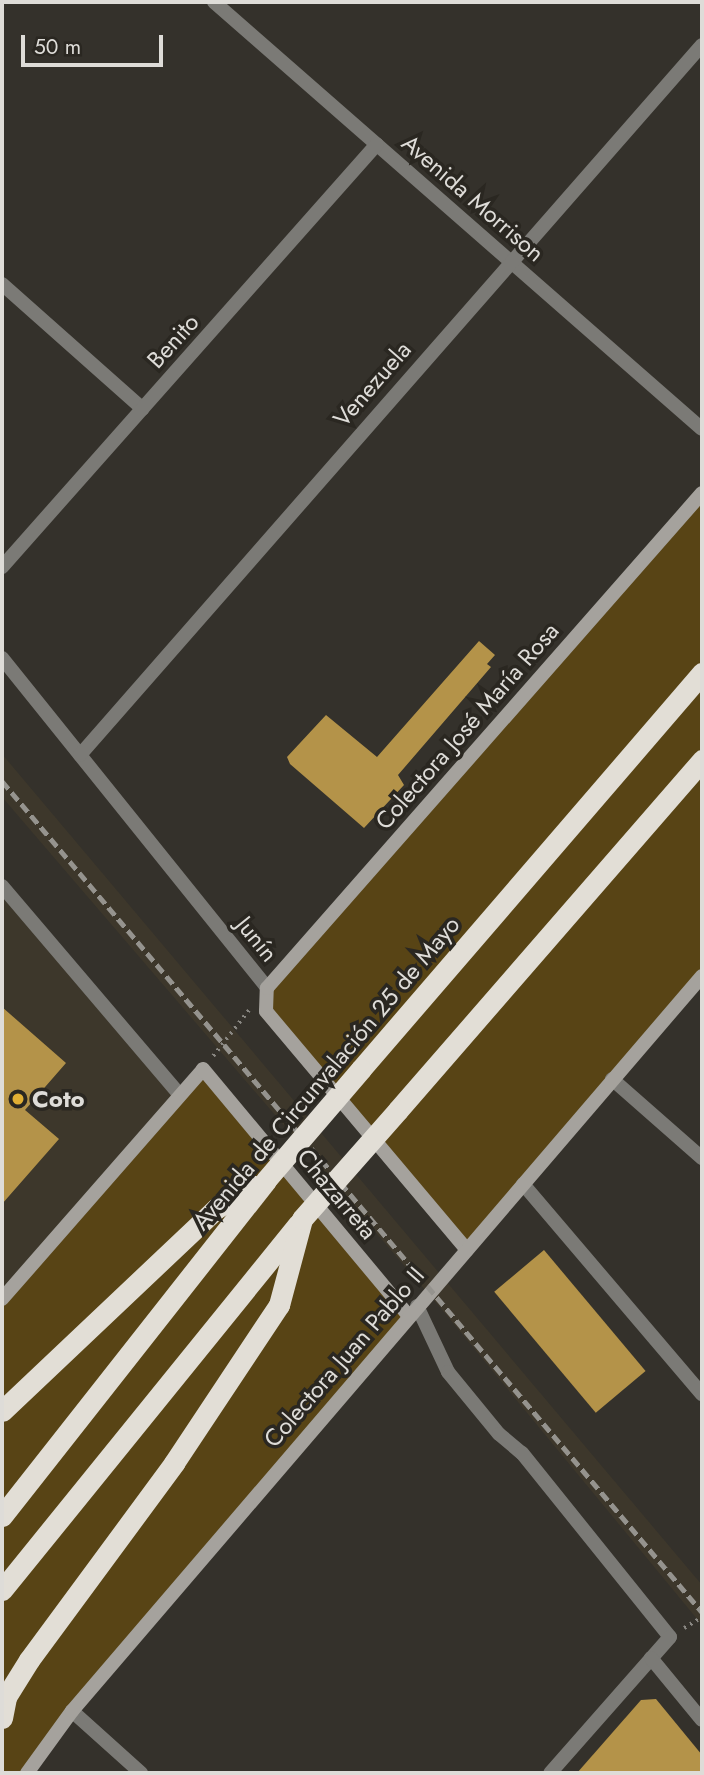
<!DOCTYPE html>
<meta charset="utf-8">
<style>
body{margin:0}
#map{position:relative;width:704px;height:1775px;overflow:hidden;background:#34312b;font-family:Jost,sans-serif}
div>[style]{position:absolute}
.built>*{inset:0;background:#3d372b}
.green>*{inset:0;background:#584415}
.building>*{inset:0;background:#b49349;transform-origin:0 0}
.path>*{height:3.5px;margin-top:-1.75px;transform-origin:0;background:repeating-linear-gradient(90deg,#898782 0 2px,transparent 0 7px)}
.street>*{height:14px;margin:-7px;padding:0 7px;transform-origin:7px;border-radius:7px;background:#7b7a76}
.secondary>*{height:14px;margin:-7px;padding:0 7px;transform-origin:7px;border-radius:7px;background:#a5a29d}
.highway>*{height:21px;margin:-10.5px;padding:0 10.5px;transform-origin:10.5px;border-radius:10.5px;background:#e2ded6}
.rail>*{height:5px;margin-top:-2.5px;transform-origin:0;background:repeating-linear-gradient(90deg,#95938e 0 10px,transparent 0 15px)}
.highway-bridge>*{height:21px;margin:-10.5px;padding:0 10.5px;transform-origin:10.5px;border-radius:10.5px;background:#e2ded6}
.dots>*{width:19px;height:19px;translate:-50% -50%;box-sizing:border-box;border:4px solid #2a2721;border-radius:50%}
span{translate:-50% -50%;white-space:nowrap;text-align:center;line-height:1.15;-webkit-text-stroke:7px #2a2721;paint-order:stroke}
.street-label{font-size:24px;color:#dedcd8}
.poi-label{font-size:24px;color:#dedcd8;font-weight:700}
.left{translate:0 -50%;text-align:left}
.frame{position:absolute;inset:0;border:4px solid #dedcd8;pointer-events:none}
.scale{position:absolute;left:21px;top:35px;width:142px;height:32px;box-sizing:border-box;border:4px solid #dedcd8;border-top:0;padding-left:9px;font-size:21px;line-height:24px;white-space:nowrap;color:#dedcd8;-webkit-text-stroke:5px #2a2721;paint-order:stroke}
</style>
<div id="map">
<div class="built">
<i style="clip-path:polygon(2px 754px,702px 1585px,702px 1625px,444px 1312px,2px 797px)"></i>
<i style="clip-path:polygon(2px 886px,179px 1094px,2px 1299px)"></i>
</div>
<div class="green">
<i style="clip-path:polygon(702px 493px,702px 976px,467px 1250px,266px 1011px,267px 988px)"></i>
<i style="clip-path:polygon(203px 1069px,409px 1316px,27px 1773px,2px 1773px,2px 1299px)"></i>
</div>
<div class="building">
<i style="clip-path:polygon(479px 641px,495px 655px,487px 664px,491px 667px,398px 775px,404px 785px,364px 828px,290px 764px,287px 757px,326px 715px,377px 757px)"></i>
<i style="clip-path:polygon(2px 1007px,66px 1063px,25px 1110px,59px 1139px,2px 1204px)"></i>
<i style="left:544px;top:1250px;width:158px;height:65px;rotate:50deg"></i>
<i style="clip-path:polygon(656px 1699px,702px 1755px,702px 1773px,577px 1773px,641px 1700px)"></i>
</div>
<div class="path">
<i style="left:213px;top:1056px;width:58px;rotate:-52deg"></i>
<i style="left:684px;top:1628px;width:21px;rotate:-31deg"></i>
</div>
<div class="street">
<i style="left:214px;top:2px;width:648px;rotate:41.19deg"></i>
<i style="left:2px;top:284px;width:188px;rotate:41.6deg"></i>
<i style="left:2px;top:567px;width:565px;rotate:-48.44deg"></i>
<i style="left:2px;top:658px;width:423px;rotate:51.2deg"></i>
<i style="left:80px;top:755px;width:944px;rotate:-48.78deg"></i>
<i style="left:2px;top:886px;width:273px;rotate:49.6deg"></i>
<i style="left:612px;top:1079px;width:120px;rotate:41.3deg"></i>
<i style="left:523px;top:1184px;width:276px;rotate:49.6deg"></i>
<i style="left:417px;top:1306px;width:73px;rotate:64.8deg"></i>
<i style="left:448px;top:1372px;width:80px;rotate:50.6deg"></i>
<i style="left:499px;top:1434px;width:30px;rotate:40deg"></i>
<i style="left:522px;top:1453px;width:236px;rotate:51.2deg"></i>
<i style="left:670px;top:1637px;width:181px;rotate:131.4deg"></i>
<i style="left:651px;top:1658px;width:80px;rotate:50.6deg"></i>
<i style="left:72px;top:1711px;width:93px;rotate:41.9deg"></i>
</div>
<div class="secondary">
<i style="left:467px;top:1250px;width:312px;rotate:-130.1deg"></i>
<i style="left:266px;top:1011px;width:23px;rotate:-88deg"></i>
<i style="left:267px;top:988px;width:659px;rotate:-48.69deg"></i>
<i style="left:2px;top:1299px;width:305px;rotate:-48.8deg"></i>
<i style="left:203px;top:1069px;width:322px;rotate:50.2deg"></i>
<i style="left:27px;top:1773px;width:77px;rotate:-54deg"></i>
<i style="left:72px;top:1711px;width:968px;rotate:-49.4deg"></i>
</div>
<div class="highway">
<i style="left:361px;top:1069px;width:523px;rotate:-49.27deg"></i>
<i style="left:398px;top:1110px;width:464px;rotate:-49deg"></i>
<i style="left:2px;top:1411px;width:296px;rotate:-43.4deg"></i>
<i style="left:217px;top:1208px;width:44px;rotate:-30.1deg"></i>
<i style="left:2px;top:1516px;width:427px;rotate:-51.8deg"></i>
<i style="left:2px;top:1590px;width:471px;rotate:-51deg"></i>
<i style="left:2px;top:1718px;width:21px;rotate:-79deg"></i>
<i style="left:6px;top:1697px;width:44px;rotate:-58.1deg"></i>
<i style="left:29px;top:1660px;width:245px;rotate:-53.6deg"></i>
<i style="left:174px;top:1463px;width:190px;rotate:-56.4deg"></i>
<i style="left:279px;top:1305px;width:89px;rotate:-75deg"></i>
</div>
<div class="rail">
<i style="left:2px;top:781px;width:1087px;rotate:49.89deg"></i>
</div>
<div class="highway-bridge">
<i style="left:266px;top:1180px;width:146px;rotate:-49.4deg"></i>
<i style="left:302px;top:1219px;width:145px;rotate:-48.6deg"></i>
</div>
<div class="dots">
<i style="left:18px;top:1099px;background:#e1af34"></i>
</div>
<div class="street-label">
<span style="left:473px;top:198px;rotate:41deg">Avenida Morrison</span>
<span style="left:173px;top:341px;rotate:-48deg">Benito</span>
<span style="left:372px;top:384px;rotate:-49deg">Venezuela</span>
<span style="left:467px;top:726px;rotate:-49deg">Colectora José María Rosa</span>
<span style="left:257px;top:939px;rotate:51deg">Junín</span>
<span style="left:326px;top:1073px;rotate:-50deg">Avenida de Circunvalación 25 de Mayo</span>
<span style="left:337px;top:1194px;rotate:50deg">Chazarreta</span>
<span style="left:344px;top:1357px;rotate:-49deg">Colectora Juan Pablo II</span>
</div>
<div class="poi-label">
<span class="left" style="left:32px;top:1099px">Coto</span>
</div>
<div class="frame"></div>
<div class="scale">50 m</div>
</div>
